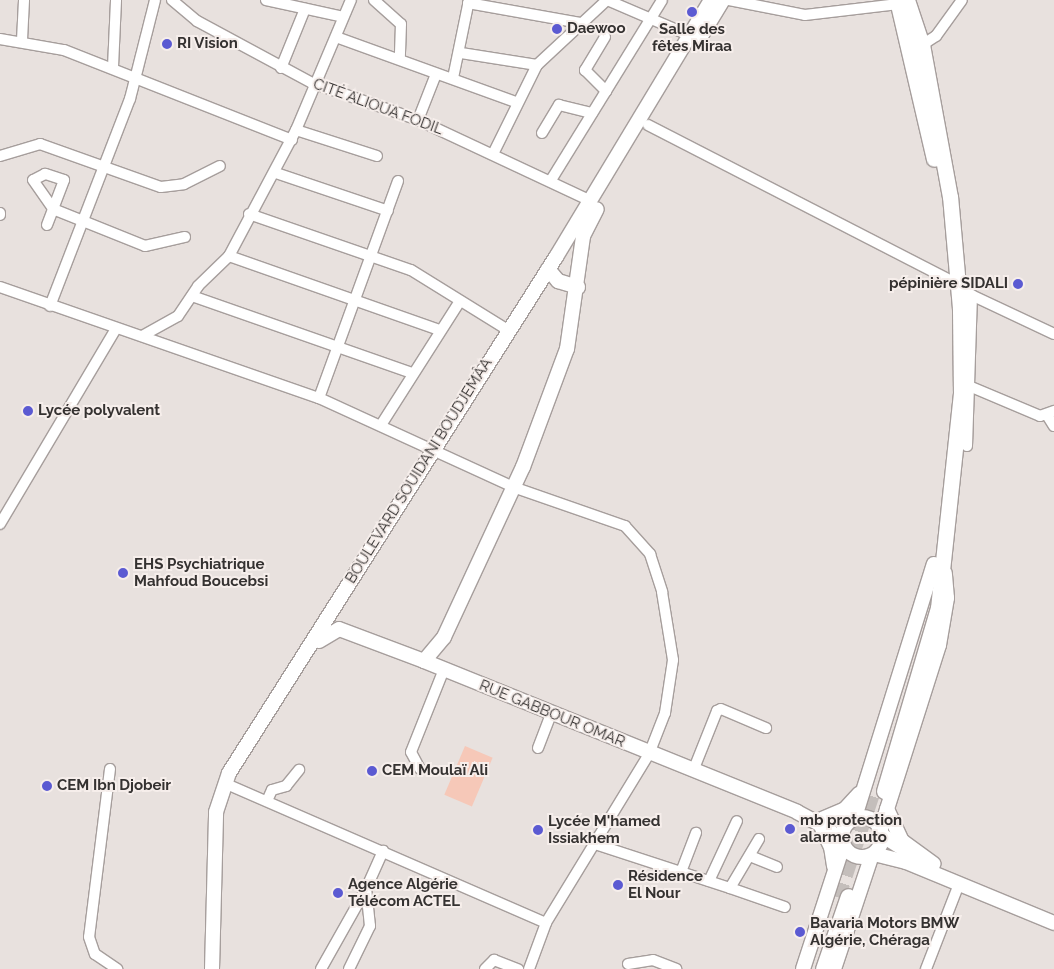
<!DOCTYPE html>
<meta charset="utf-8">
<style>
body{margin:0}
#map{position:relative;width:1054px;height:969px;overflow:hidden;background:#e8e1de;font-family:Raleway,sans-serif}
div>[style]{position:absolute}
.green>*{inset:0;background:#f6c8b8;transform-origin:0 0}
.highway-tunnel>*{height:15px;margin-top:-7.5px;transform-origin:0;background:repeating-linear-gradient(90deg,#c4bebb 0 15px,transparent 0 23px)}
.roads{filter:drop-shadow(1px 0 #a69e9c) drop-shadow(-1px 0 #a69e9c) drop-shadow(0 1px #a69e9c) drop-shadow(0 -1px #a69e9c)}
.minor>*{height:10px;margin:-5px;padding:0 5px;transform-origin:5px;border-radius:5px;background:#fff}
.major>*{height:14px;margin:-7px;padding:0 7px;transform-origin:7px;border-radius:7px;background:#fff}
.major>.ring{margin:-7px;padding:0;box-sizing:content-box;background:none;border:14px solid #fff;border-radius:50%}
.highway>*{height:15px;margin:-7.5px;padding:0 7.5px;transform-origin:7.5px;border-radius:7.5px;background:#fff}
.dots>*{width:14px;height:14px;translate:-50% -50%;box-sizing:border-box;border:2px solid #f6eeeb;border-radius:50%}
span{translate:-50% -50%;white-space:nowrap;text-align:center;line-height:1.15;-webkit-text-stroke:4px #f6eeeb;paint-order:stroke}
.poi-label{font-size:15px;color:#353231;font-weight:700}
.left{translate:0 -50%;text-align:left}
.right{translate:-100% -50%;text-align:right}
.street-label{font-size:15px;color:#353231}
</style>
<div id="map">
<div class="green">
<i style="left:465px;top:746px;width:30px;height:53px;rotate:23deg"></i>
</div>
<div class="highway-tunnel">
<i style="left:838px;top:897px;width:114px;rotate:-71.6deg"></i>
</div>
<div class="roads">
<div class="minor">
<i style="left:172px;top:0;width:33px;rotate:40deg"></i>
<i style="left:197px;top:21px;width:131px;rotate:28.3deg"></i>
<i style="left:312px;top:83px;width:112px;rotate:19.2deg"></i>
<i style="left:418px;top:120px;width:191px;rotate:25.1deg"></i>
<i style="left:266px;top:0;width:79px;rotate:12.4deg"></i>
<i style="left:374px;top:0;width:36px;rotate:42deg"></i>
<i style="left:401px;top:24px;width:34px;rotate:92deg"></i>
<i style="left:607px;top:0;width:91px;rotate:23.2deg"></i>
<i style="left:729px;top:0;width:77px;rotate:11.2deg"></i>
<i style="left:805px;top:15px;width:94px;rotate:-6.7deg"></i>
<i style="left:468px;top:3px;width:114px;rotate:10.1deg"></i>
<i style="left:336px;top:37px;width:191px;rotate:19.9deg"></i>
<i style="left:605px;top:37px;width:39px;rotate:121deg"></i>
<i style="left:585px;top:70px;width:30px;rotate:45deg"></i>
<i style="left:0;top:39px;width:65px;rotate:9.8deg"></i>
<i style="left:64px;top:50px;width:245px;rotate:21.5deg"></i>
<i style="left:22px;top:40px;width:40px;rotate:-87.1deg"></i>
<i style="left:922px;top:45px;width:17px;rotate:-33deg"></i>
<i style="left:936px;top:36px;width:44px;rotate:-54.2deg"></i>
<i style="left:461px;top:53px;width:77px;rotate:9deg"></i>
<i style="left:113px;top:67px;width:67px;rotate:-87.4deg"></i>
<i style="left:281px;top:68px;width:64px;rotate:-67.9deg"></i>
<i style="left:453px;top:78px;width:80px;rotate:-78.4deg"></i>
<i style="left:418px;top:120px;width:49px;rotate:-68.6deg"></i>
<i style="left:648px;top:125px;width:339px;rotate:27.2deg"></i>
<i style="left:296px;top:130px;width:85px;rotate:17.8deg"></i>
<i style="left:542px;top:133px;width:33px;rotate:-59deg"></i>
<i style="left:559px;top:105px;width:34px;rotate:14deg"></i>
<i style="left:494px;top:152px;width:97px;rotate:-63.7deg"></i>
<i style="left:537px;top:65px;width:96px;rotate:-42.9deg"></i>
<i style="left:0;top:156px;width:42px;rotate:-16.7deg"></i>
<i style="left:40px;top:144px;width:128px;rotate:19.6deg"></i>
<i style="left:161px;top:187px;width:23px;rotate:-7deg"></i>
<i style="left:184px;top:184px;width:40px;rotate:-26.6deg"></i>
<i style="left:276px;top:173px;width:118px;rotate:18.7deg"></i>
<i style="left:551px;top:180px;width:211px;rotate:-58.3deg"></i>
<i style="left:0;top:213px;width:2px;rotate:90deg"></i>
<i style="left:249px;top:214px;width:171px;rotate:19.1deg"></i>
<i style="left:411px;top:270px;width:112px;rotate:31.8deg"></i>
<i style="left:47px;top:225px;width:17px;rotate:-69deg"></i>
<i style="left:53px;top:209px;width:31px;rotate:-69deg"></i>
<i style="left:64px;top:180px;width:20px;rotate:-162deg"></i>
<i style="left:45px;top:174px;width:13px;rotate:153deg"></i>
<i style="left:33px;top:180px;width:35px;rotate:55deg"></i>
<i style="left:53px;top:209px;width:99px;rotate:21.9deg"></i>
<i style="left:145px;top:246px;width:41px;rotate:-12.7deg"></i>
<i style="left:229px;top:256px;width:223px;rotate:19.4deg"></i>
<i style="left:0;top:287px;width:338px;rotate:19.2deg"></i>
<i style="left:319px;top:398px;width:213px;rotate:24.6deg"></i>
<i style="left:513px;top:487px;width:119px;rotate:19.2deg"></i>
<i style="left:625px;top:526px;width:38px;rotate:48deg"></i>
<i style="left:650px;top:554px;width:40px;rotate:72deg"></i>
<i style="left:662px;top:592px;width:69px;rotate:80.8deg"></i>
<i style="left:673px;top:660px;width:54px;rotate:98.6deg"></i>
<i style="left:665px;top:713px;width:44px;rotate:111.3deg"></i>
<i style="left:649px;top:754px;width:198px;rotate:121.4deg"></i>
<i style="left:546px;top:923px;width:351px;rotate:-156.5deg"></i>
<i style="left:967px;top:293px;width:96px;rotate:25.2deg"></i>
<i style="left:192px;top:296px;width:233px;rotate:19.3deg"></i>
<i style="left:50px;top:306px;width:222px;rotate:-68.9deg"></i>
<i style="left:130px;top:99px;width:102px;rotate:-75.8deg"></i>
<i style="left:142px;top:336px;width:41px;rotate:-29.1deg"></i>
<i style="left:178px;top:316px;width:36px;rotate:-56deg"></i>
<i style="left:198px;top:286px;width:43px;rotate:-44.1deg"></i>
<i style="left:229px;top:256px;width:143px;rotate:-62deg"></i>
<i style="left:296px;top:130px;width:141px;rotate:-67.1deg"></i>
<i style="left:969px;top:386px;width:77px;rotate:22.9deg"></i>
<i style="left:1040px;top:416px;width:15px;rotate:-20deg"></i>
<i style="left:319px;top:398px;width:231px;rotate:-70deg"></i>
<i style="left:1047px;top:415px;width:13px;rotate:58deg"></i>
<i style="left:381px;top:425px;width:147px;rotate:-57.5deg"></i>
<i style="left:967px;top:446px;width:151px;rotate:-88.1deg"></i>
<i style="left:0;top:524px;width:227px;rotate:-59.3deg"></i>
<i style="left:538px;top:748px;width:36px;rotate:-69deg"></i>
<i style="left:110px;top:769px;width:169px;rotate:97.1deg"></i>
<i style="left:89px;top:937px;width:18px;rotate:71deg"></i>
<i style="left:95px;top:954px;width:27px;rotate:34deg"></i>
<i style="left:420px;top:769px;width:19px;rotate:-118deg"></i>
<i style="left:411px;top:752px;width:89px;rotate:-68.3deg"></i>
<i style="left:693px;top:771px;width:65px;rotate:-68.2deg"></i>
<i style="left:717px;top:711px;width:4px;rotate:-27deg"></i>
<i style="left:721px;top:709px;width:49px;rotate:22.9deg"></i>
<i style="left:267px;top:801px;width:12px;rotate:-66deg"></i>
<i style="left:272px;top:790px;width:15px;rotate:-16deg"></i>
<i style="left:286px;top:786px;width:21px;rotate:-51deg"></i>
<i style="left:595px;top:844px;width:142px;rotate:18.1deg"></i>
<i style="left:730px;top:888px;width:57px;rotate:-59.4deg"></i>
<i style="left:750px;top:856px;width:29px;rotate:22deg"></i>
<i style="left:681px;top:872px;width:42px;rotate:-69deg"></i>
<i style="left:709px;top:881px;width:66px;rotate:-65deg"></i>
<i style="left:730px;top:888px;width:58px;rotate:19.1deg"></i>
<i style="left:628px;top:964px;width:25px;rotate:-9deg"></i>
<i style="left:653px;top:960px;width:25px;rotate:21deg"></i>
<i style="left:321px;top:969px;width:92px;rotate:-60.6deg"></i>
<i style="left:349px;top:969px;width:48px;rotate:-64deg"></i>
<i style="left:370px;top:926px;width:37px;rotate:-96deg"></i>
<i style="left:366px;top:889px;width:42px;rotate:-65.9deg"></i>
<i style="left:485px;top:969px;width:13px;rotate:-45deg"></i>
<i style="left:494px;top:960px;width:26px;rotate:21deg"></i>
<i style="left:529px;top:969px;width:49px;rotate:-69.7deg"></i>
<i style="left:926px;top:969px;width:91px;rotate:-68.8deg"></i>
</div>
<div class="major">
<i style="left:701px;top:36px;width:42px;rotate:-58.6deg"></i>
<i style="left:548px;top:269px;width:16px;rotate:50deg"></i>
<i style="left:558px;top:281px;width:21px;rotate:17deg"></i>
<i style="left:319px;top:641px;width:23px;rotate:-31deg"></i>
<i style="left:339px;top:629px;width:91px;rotate:20.6deg"></i>
<i style="left:424px;top:661px;width:402px;rotate:22deg"></i>
<i style="left:797px;top:812px;width:34px;rotate:28deg"></i>
<i style="left:827px;top:828px;width:23px;rotate:45deg"></i>
<i style="left:424px;top:661px;width:31px;rotate:-50deg"></i>
<i style="left:444px;top:637px;width:187px;rotate:-65.1deg"></i>
<i style="left:523px;top:467px;width:126px;rotate:-69.6deg"></i>
<i style="left:567px;top:349px;width:114px;rotate:-81.9deg"></i>
<i style="left:583px;top:236px;width:30px;rotate:-63deg"></i>
<i style="left:887px;top:809px;width:35px;rotate:65deg"></i>
<i style="left:902px;top:841px;width:39px;rotate:36deg"></i>
<i class="ring" style="left:842px;top:817px;width:26px;height:26px"></i>
<i style="left:855px;top:817px;width:265px;rotate:-72.7deg"></i>
<i style="left:822px;top:819px;width:25px;rotate:-23deg"></i>
<i style="left:845px;top:809px;width:21px;rotate:-47deg"></i>
<i style="left:821px;top:826px;width:23px;rotate:65deg"></i>
<i style="left:831px;top:847px;width:20px;rotate:81deg"></i>
<i style="left:881px;top:828px;width:192px;rotate:-72.4deg"></i>
<i style="left:939px;top:645px;width:48px;rotate:-80.3deg"></i>
<i style="left:947px;top:598px;width:25px;rotate:-95deg"></i>
<i style="left:883px;top:836px;width:40px;rotate:32deg"></i>
<i style="left:874px;top:854px;width:33px;rotate:14deg"></i>
<i style="left:906px;top:862px;width:160px;rotate:22.4deg"></i>
<i style="left:212px;top:969px;width:157px;rotate:-88.5deg"></i>
<i style="left:216px;top:812px;width:41px;rotate:-71.6deg"></i>
<i style="left:229px;top:773px;width:611px;rotate:-57.64deg"></i>
<i style="left:556px;top:257px;width:300px;rotate:-58.9deg"></i>
<i style="left:803px;top:969px;width:129px;rotate:-72deg"></i>
<i style="left:834px;top:969px;width:120px;rotate:-71.6deg"></i>
</div>
<div class="highway">
<i style="left:897px;top:0;width:163px;rotate:76.9deg"></i>
<i style="left:884px;top:791px;width:191px;rotate:-73.6deg"></i>
<i style="left:938px;top:608px;width:216px;rotate:-83.9deg"></i>
<i style="left:961px;top:393px;width:85px;rotate:-90.7deg"></i>
<i style="left:960px;top:308px;width:111px;rotate:-95.1deg"></i>
<i style="left:950px;top:197px;width:155px;rotate:-100.4deg"></i>
<i style="left:922px;top:45px;width:47px;rotate:-108.4deg"></i>
<i style="left:823px;top:969px;width:77px;rotate:-71.1deg"></i>
</div>
</div>
<div class="dots">
<i style="left:692px;top:12px;background:#5b5ad2"></i>
<i style="left:557px;top:29px;background:#5b5ad2"></i>
<i style="left:167px;top:44px;background:#5b5ad2"></i>
<i style="left:1018px;top:284px;background:#5b5ad2"></i>
<i style="left:28px;top:411px;background:#5b5ad2"></i>
<i style="left:123px;top:573px;background:#5b5ad2"></i>
<i style="left:372px;top:771px;background:#5b5ad2"></i>
<i style="left:47px;top:786px;background:#5b5ad2"></i>
<i style="left:790px;top:829px;background:#5b5ad2"></i>
<i style="left:538px;top:830px;background:#5b5ad2"></i>
<i style="left:618px;top:885px;background:#5b5ad2"></i>
<i style="left:338px;top:893px;background:#5b5ad2"></i>
<i style="left:800px;top:932px;background:#5b5ad2"></i>
</div>
<div class="poi-label">
<span class="left" style="left:567px;top:29px">Daewoo</span>
<span style="left:692px;top:38px">Salle des<br>fêtes Miraa</span>
<span class="left" style="left:177px;top:44px">RI Vision</span>
<span class="right" style="left:1008px;top:284px">pépinière SIDALI</span>
<span class="left" style="left:38px;top:411px">Lycée polyvalent</span>
<span class="left" style="left:134px;top:573px">EHS Psychiatrique<br>Mahfoud Boucebsi</span>
<span class="left" style="left:382px;top:771px">CEM Moulaï Ali</span>
<span class="left" style="left:57px;top:786px">CEM Ibn Djobeir</span>
<span class="left" style="left:800px;top:829px">mb protection<br>alarme auto</span>
<span class="left" style="left:548px;top:830px">Lycée M'hamed<br>Issiakhem</span>
<span class="left" style="left:628px;top:885px">Résidence<br>El Nour</span>
<span class="left" style="left:348px;top:893px">Agence Algérie<br>Télécom ACTEL</span>
<span class="left" style="left:810px;top:932px">Bavaria Motors BMW<br>Algérie, Chéraga</span>
</div>
<div class="street-label">
<span style="left:378px;top:107px;rotate:20deg">CITÉ ALIOUA FODIL</span>
<span style="left:419px;top:471px;rotate:-58deg">BOULEVARD SOUIDANI BOUDJEMÂA</span>
<span style="left:552px;top:714px;rotate:22deg">RUE GABBOUR OMAR</span>
</div>
</div>
